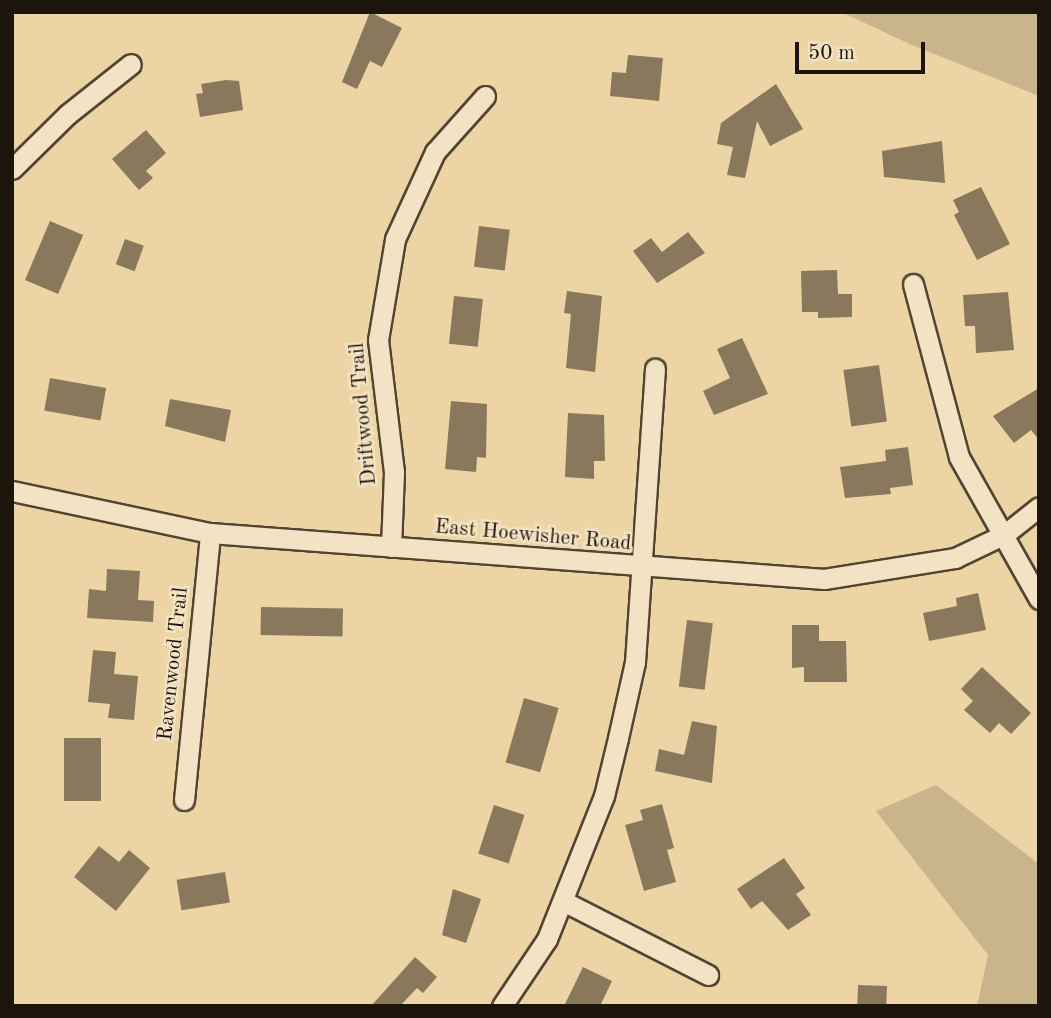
<!DOCTYPE html>
<style>
body{margin:0}
#map{position:relative;width:1051px;height:1018px;overflow:hidden;background:#edd4a5;font-family:"Old Standard TT",serif}
div>[style]{position:absolute}
.green>*{inset:0;background:#cab48b}
.building>*{inset:0;background:#89785c;transform-origin:0 0}
.roads{filter:drop-shadow(2px 0 #514532) drop-shadow(-2px 0 #514532) drop-shadow(0 2px #514532) drop-shadow(0 -2px #514532)}
.street>*{height:19px;margin:-9.5px;padding:0 9.5px;transform-origin:9.5px;border-radius:9.5px;background:#f3e3c4}
span{translate:-50% -50%;white-space:nowrap;text-align:center;line-height:1.15;-webkit-text-stroke:5px #f3e3c4;paint-order:stroke}
.street-label{font-size:21px;color:#1d150c}
.frame{position:absolute;inset:0;border:14px solid #1d150c;pointer-events:none}
.scale{position:absolute;left:795px;top:42px;width:130px;height:32px;box-sizing:border-box;border:4px solid #1d150c;border-top:0;padding-left:9px;font-size:21px;line-height:24px;white-space:nowrap;color:#1d150c;-webkit-text-stroke:5px #f3e3c4;paint-order:stroke}
</style>
<div id="map">
<div class="green">
<i style="clip-path:polygon(841px 12px,1039px 12px,1039px 96px,912px 45px)"></i>
<i style="clip-path:polygon(936px 785px,1039px 864px,1039px 1006px,977px 1006px,988px 955px,876px 811px)"></i>
</div>
<div class="building">
<i style="clip-path:polygon(370px 12px,402px 28px,382px 67px,370px 61px,357px 89px,342px 82px)"></i>
<i style="clip-path:polygon(628px 55px,663px 58px,659px 101px,610px 96px,612px 72px,626px 73px)"></i>
<i style="clip-path:polygon(226px 80px,239px 81px,243px 110px,200px 117px,196px 94px,203px 93px,201px 84px)"></i>
<i style="clip-path:polygon(776px 84px,803px 129px,770px 146px,757px 121px,745px 178px,727px 175px,733px 147px,717px 144px,721px 123px)"></i>
<i style="clip-path:polygon(146px 130px,166px 153px,146px 171px,153px 178px,139px 190px,112px 159px)"></i>
<i style="clip-path:polygon(942px 141px,945px 183px,884px 177px,882px 151px)"></i>
<i style="clip-path:polygon(981px 187px,1010px 244px,977px 260px,954px 215px,959px 212px,953px 200px)"></i>
<i style="left:50px;top:221px;width:36px;height:64px;rotate:23deg"></i>
<i style="left:479px;top:226px;width:31px;height:41px;rotate:7deg"></i>
<i style="clip-path:polygon(688px 232px,705px 253px,657px 283px,633px 251px,651px 238px,662px 252px)"></i>
<i style="left:125px;top:239px;width:20px;height:27px;rotate:20deg"></i>
<i style="clip-path:polygon(837px 270px,838px 294px,852px 294px,852px 317px,818px 318px,818px 312px,802px 312px,801px 271px)"></i>
<i style="clip-path:polygon(567px 291px,602px 296px,595px 372px,566px 368px,571px 314px,564px 313px)"></i>
<i style="clip-path:polygon(1008px 292px,1014px 350px,976px 353px,975px 326px,965px 326px,963px 295px)"></i>
<i style="left:454px;top:296px;width:29px;height:48px;rotate:6deg"></i>
<i style="clip-path:polygon(742px 338px,768px 394px,714px 415px,703px 391px,730px 378px,717px 349px)"></i>
<i style="left:879px;top:365px;width:57px;height:36px;rotate:82deg"></i>
<i style="left:50px;top:378px;width:57px;height:33px;rotate:10deg"></i>
<i style="clip-path:polygon(1039px 388px,1039px 440px,1031px 430px,1014px 443px,993px 416px)"></i>
<i style="clip-path:polygon(170px 399px,231px 410px,225px 442px,165px 426px)"></i>
<i style="clip-path:polygon(451px 401px,487px 404px,486px 458px,477px 457px,476px 472px,445px 469px)"></i>
<i style="clip-path:polygon(568px 413px,604px 415px,605px 461px,594px 461px,594px 479px,565px 477px)"></i>
<i style="clip-path:polygon(908px 447px,913px 485px,890px 488px,891px 494px,845px 498px,840px 467px,886px 461px,885px 450px)"></i>
<i style="clip-path:polygon(107px 569px,140px 571px,138px 600px,154px 601px,153px 622px,87px 618px,89px 589px,106px 591px)"></i>
<i style="clip-path:polygon(978px 593px,986px 630px,929px 641px,923px 613px,957px 606px,956px 598px)"></i>
<i style="left:261px;top:607px;width:82px;height:28px;rotate:1deg"></i>
<i style="left:687px;top:620px;width:26px;height:67px;rotate:7deg"></i>
<i style="clip-path:polygon(792px 625px,819px 625px,819px 641px,846px 641px,847px 682px,804px 682px,804px 667px,792px 668px)"></i>
<i style="clip-path:polygon(93px 650px,116px 652px,114px 674px,138px 676px,134px 720px,108px 718px,110px 704px,88px 702px)"></i>
<i style="clip-path:polygon(982px 667px,1031px 713px,1011px 734px,999px 723px,990px 733px,964px 710px,973px 701px,961px 689px)"></i>
<i style="left:524px;top:698px;width:36px;height:67px;rotate:16deg"></i>
<i style="clip-path:polygon(692px 721px,717px 726px,712px 783px,655px 771px,659px 749px,684px 755px)"></i>
<i style="left:64px;top:738px;width:37px;height:63px"></i>
<i style="clip-path:polygon(662px 804px,674px 848px,667px 850px,676px 882px,644px 891px,625px 825px,643px 820px,640px 810px)"></i>
<i style="left:494px;top:805px;width:32px;height:51px;rotate:18deg"></i>
<i style="clip-path:polygon(99px 846px,119px 862px,129px 850px,150px 868px,116px 911px,74px 877px)"></i>
<i style="clip-path:polygon(784px 858px,805px 888px,796px 894px,811px 915px,788px 930px,762px 901px,751px 909px,737px 889px)"></i>
<i style="left:225px;top:872px;width:31px;height:49px;rotate:81deg"></i>
<i style="clip-path:polygon(453px 889px,481px 899px,466px 943px,442px 935px)"></i>
<i style="clip-path:polygon(415px 957px,437px 977px,423px 993px,417px 988px,400px 1006px,371px 1006px)"></i>
<i style="clip-path:polygon(583px 967px,612px 981px,600px 1006px,564px 1006px)"></i>
<i style="left:858px;top:985px;width:29px;height:21px;rotate:2deg"></i>
</div>
<div class="roads">
<div class="street">
<i style="left:12px;top:169px;width:78px;rotate:-44.5deg"></i>
<i style="left:68px;top:114px;width:80px;rotate:-38.4deg"></i>
<i style="left:913px;top:284px;width:179px;rotate:75.1deg"></i>
<i style="left:959px;top:457px;width:163px;rotate:60.6deg"></i>
<i style="left:12px;top:491px;width:202px;rotate:12deg"></i>
<i style="left:210px;top:533px;width:616px;rotate:4.28deg"></i>
<i style="left:824px;top:579px;width:133px;rotate:-9.1deg"></i>
<i style="left:955px;top:558px;width:55px;rotate:-25.6deg"></i>
<i style="left:1005px;top:534px;width:43px;rotate:-38.5deg"></i>
<i style="left:391px;top:547px;width:75px;rotate:-87.7deg"></i>
<i style="left:394px;top:472px;width:133px;rotate:-96.9deg"></i>
<i style="left:378px;top:340px;width:102px;rotate:-80.4deg"></i>
<i style="left:395px;top:239px;width:96px;rotate:-65.3deg"></i>
<i style="left:435px;top:152px;width:75px;rotate:-48.2deg"></i>
<i style="left:184px;top:800px;width:268px;rotate:-84.4deg"></i>
<i style="left:563px;top:901px;width:163px;rotate:27deg"></i>
<i style="left:502px;top:1006px;width:81px;rotate:-56.1deg"></i>
<i style="left:547px;top:939px;width:154px;rotate:-68.3deg"></i>
<i style="left:604px;top:796px;width:60px;rotate:-76.4deg"></i>
<i style="left:618px;top:738px;width:78px;rotate:-77.4deg"></i>
<i style="left:635px;top:662px;width:294px;rotate:-86.1deg"></i>
</div>
</div>
<div class="street-label">
<span style="left:364px;top:414px;rotate:-95deg">Driftwood Trail</span>
<span style="left:533px;top:536px;rotate:5deg">East Hoewisher Road</span>
<span style="left:174px;top:664px;rotate:-84deg">Ravenwood Trail</span>
</div>
<div class="frame"></div>
<div class="scale">50 m</div>
</div>
